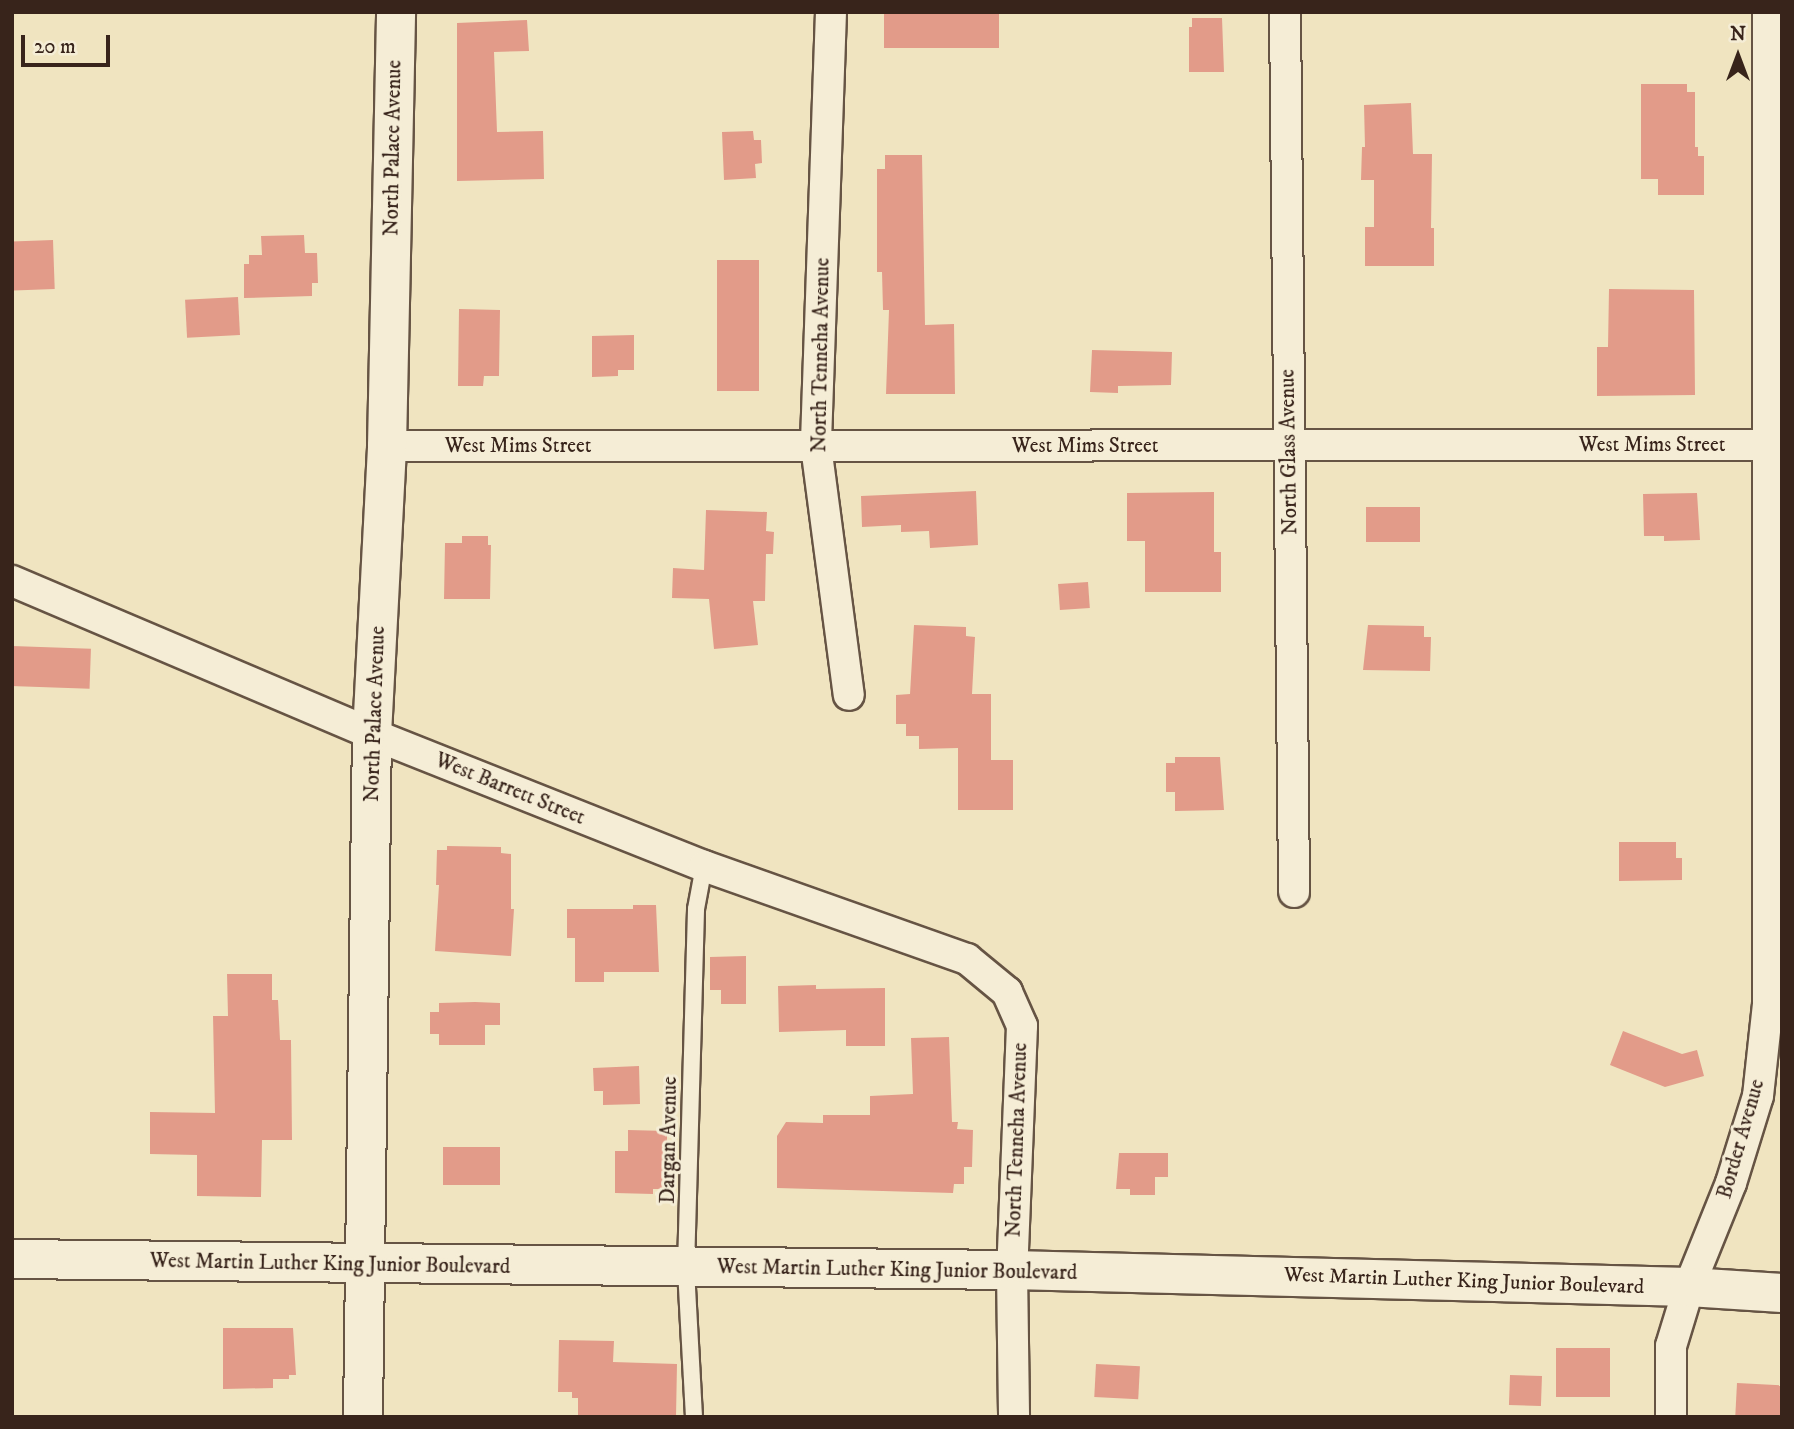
<!DOCTYPE html>
<style>
body{margin:0}
#map{position:relative;width:1794px;height:1429px;overflow:hidden;background:#f0e4c0;font-family:"IM FELL DW Pica",serif}
div>[style]{position:absolute}
.building>*{inset:0;background:#e29b89;transform-origin:0 0}
.roads{filter:drop-shadow(2px 0 #665444) drop-shadow(-2px 0 #665444) drop-shadow(0 2px #665444) drop-shadow(0 -2px #665444)}
.lane>*{height:16px;margin:-8px;padding:0 8px;transform-origin:8px;border-radius:8px;background:#f5edd6}
.street>*{height:30px;margin:-15px;padding:0 15px;transform-origin:15px;border-radius:15px;background:#f5edd6}
.secondary>*{height:38px;margin:-19px;padding:0 19px;transform-origin:19px;border-radius:19px;background:#f5edd6}
span{translate:-50% -50%;white-space:nowrap;text-align:center;line-height:1.15;-webkit-text-stroke:6px #f5edd6;paint-order:stroke}
.street-label{font-size:21px;color:#38241b}
.frame{position:absolute;inset:0;border:14px solid #38241b;pointer-events:none}
.north{position:absolute;left:1703px;top:21px;width:70px;height:70px;-webkit-text-stroke:5px #f5edd6;paint-order:stroke;rotate:0deg;font-size:19px;font-weight:700;line-height:28px;text-align:center;color:#38241b}
.north::after{content:'';display:block;margin:auto;width:24px;height:32px;background:#38241b;clip-path:polygon(50% 0,100% 100%,50% 72%,0 100%)}
.scale{position:absolute;left:21px;top:35px;width:89px;height:32px;box-sizing:border-box;border:4px solid #38241b;border-top:0;padding-left:9px;font-size:21px;line-height:24px;white-space:nowrap;color:#38241b;-webkit-text-stroke:5px #f5edd6;paint-order:stroke}
</style>
<div id="map">
<div class="building">
<i style="left:884px;top:12px;width:115px;height:36px"></i>
<i style="clip-path:polygon(1192px 18px,1222px 18px,1224px 72px,1189px 72px,1189px 27px,1192px 27px)"></i>
<i style="clip-path:polygon(527px 20px,529px 51px,494px 52px,497px 132px,543px 131px,544px 179px,457px 181px,457px 23px)"></i>
<i style="clip-path:polygon(1641px 84px,1687px 84px,1687px 92px,1695px 92px,1695px 147px,1698px 147px,1698px 156px,1704px 156px,1704px 195px,1658px 195px,1658px 179px,1641px 179px)"></i>
<i style="clip-path:polygon(1411px 103px,1413px 154px,1432px 154px,1431px 228px,1434px 228px,1434px 266px,1365px 266px,1365px 227px,1374px 227px,1374px 180px,1361px 180px,1362px 147px,1365px 147px,1364px 105px)"></i>
<i style="clip-path:polygon(753px 131px,754px 140px,761px 140px,762px 163px,755px 164px,756px 178px,724px 180px,722px 132px)"></i>
<i style="clip-path:polygon(885px 155px,922px 155px,925px 325px,954px 324px,955px 394px,886px 394px,889px 310px,883px 310px,882px 272px,877px 272px,877px 169px,885px 169px)"></i>
<i style="clip-path:polygon(304px 235px,305px 253px,317px 253px,318px 283px,312px 283px,312px 296px,244px 298px,244px 264px,249px 264px,249px 255px,262px 255px,261px 236px)"></i>
<i style="left:53px;top:240px;width:49px;height:41px;rotate:88deg"></i>
<i style="left:717px;top:260px;width:42px;height:131px"></i>
<i style="clip-path:polygon(1609px 289px,1694px 290px,1695px 395px,1597px 396px,1597px 347px,1608px 347px)"></i>
<i style="left:238px;top:297px;width:38px;height:53px;rotate:87deg"></i>
<i style="clip-path:polygon(459px 309px,500px 310px,499px 376px,484px 376px,483px 386px,458px 386px)"></i>
<i style="clip-path:polygon(634px 335px,634px 370px,618px 370px,618px 376px,592px 377px,592px 336px)"></i>
<i style="clip-path:polygon(1092px 350px,1172px 352px,1171px 385px,1118px 386px,1118px 393px,1090px 392px)"></i>
<i style="clip-path:polygon(976px 491px,978px 545px,930px 548px,929px 531px,901px 532px,901px 525px,862px 527px,861px 496px)"></i>
<i style="clip-path:polygon(1214px 492px,1214px 552px,1221px 552px,1221px 592px,1145px 592px,1145px 541px,1127px 541px,1127px 493px)"></i>
<i style="clip-path:polygon(1697px 493px,1700px 540px,1664px 541px,1664px 536px,1644px 536px,1643px 494px)"></i>
<i style="left:1366px;top:507px;width:54px;height:35px"></i>
<i style="clip-path:polygon(706px 510px,767px 512px,766px 531px,774px 532px,773px 554px,766px 554px,765px 601px,753px 601px,758px 645px,714px 649px,709px 599px,672px 598px,673px 568px,704px 570px)"></i>
<i style="clip-path:polygon(462px 536px,488px 536px,488px 545px,491px 545px,490px 599px,444px 599px,445px 543px,462px 543px)"></i>
<i style="left:1088px;top:582px;width:26px;height:30px;rotate:86deg"></i>
<i style="clip-path:polygon(914px 625px,966px 627px,966px 636px,975px 637px,972px 694px,991px 694px,991px 760px,1013px 760px,1013px 810px,958px 810px,958px 748px,919px 749px,919px 736px,906px 736px,906px 724px,896px 724px,896px 695px,910px 694px)"></i>
<i style="clip-path:polygon(1368px 625px,1424px 626px,1424px 637px,1431px 637px,1430px 671px,1363px 670px)"></i>
<i style="left:12px;top:646px;width:79px;height:40px;rotate:2deg"></i>
<i style="clip-path:polygon(1175px 757px,1220px 757px,1224px 810px,1175px 811px,1175px 792px,1166px 792px,1166px 763px,1175px 763px)"></i>
<i style="clip-path:polygon(1619px 842px,1676px 842px,1676px 858px,1682px 858px,1682px 880px,1619px 881px)"></i>
<i style="clip-path:polygon(447px 846px,501px 847px,501px 853px,511px 854px,511px 909px,514px 909px,511px 956px,435px 951px,439px 885px,436px 885px,437px 850px,447px 850px)"></i>
<i style="clip-path:polygon(633px 905px,656px 905px,659px 972px,604px 972px,604px 982px,575px 982px,575px 938px,567px 938px,567px 909px,633px 909px)"></i>
<i style="clip-path:polygon(746px 956px,746px 1004px,721px 1004px,721px 990px,710px 990px,710px 957px)"></i>
<i style="clip-path:polygon(227px 974px,272px 974px,272px 1000px,278px 1000px,280px 1040px,291px 1040px,292px 1140px,262px 1140px,261px 1197px,197px 1196px,197px 1155px,150px 1154px,150px 1112px,215px 1113px,213px 1016px,228px 1016px)"></i>
<i style="clip-path:polygon(816px 985px,816px 989px,885px 988px,885px 1046px,846px 1046px,846px 1030px,779px 1032px,778px 986px)"></i>
<i style="clip-path:polygon(475px 1002px,500px 1003px,500px 1025px,485px 1025px,485px 1045px,439px 1045px,439px 1034px,430px 1034px,430px 1012px,439px 1012px,439px 1003px)"></i>
<i style="clip-path:polygon(1623px 1031px,1682px 1054px,1697px 1050px,1704px 1076px,1665px 1087px,1610px 1065px)"></i>
<i style="clip-path:polygon(949px 1037px,952px 1122px,958px 1122px,957px 1129px,973px 1130px,972px 1167px,964px 1167px,964px 1184px,954px 1184px,953px 1193px,777px 1188px,777px 1136px,786px 1122px,823px 1123px,823px 1115px,870px 1115px,870px 1096px,913px 1094px,911px 1038px)"></i>
<i style="clip-path:polygon(639px 1066px,640px 1104px,603px 1105px,603px 1091px,594px 1091px,593px 1068px)"></i>
<i style="clip-path:polygon(628px 1130px,667px 1131px,667px 1189px,653px 1189px,653px 1194px,615px 1193px,615px 1151px,628px 1151px)"></i>
<i style="left:443px;top:1147px;width:57px;height:38px"></i>
<i style="clip-path:polygon(1119px 1153px,1168px 1153px,1168px 1177px,1155px 1177px,1155px 1195px,1130px 1195px,1130px 1189px,1116px 1189px)"></i>
<i style="clip-path:polygon(223px 1328px,293px 1328px,296px 1375px,289px 1375px,289px 1379px,273px 1379px,273px 1388px,223px 1389px)"></i>
<i style="clip-path:polygon(559px 1340px,614px 1341px,613px 1362px,677px 1364px,676px 1417px,578px 1417px,578px 1398px,572px 1398px,572px 1392px,558px 1392px)"></i>
<i style="left:1556px;top:1348px;width:54px;height:49px"></i>
<i style="left:1096px;top:1364px;width:44px;height:33px;rotate:3deg"></i>
<i style="left:1510px;top:1375px;width:32px;height:30px;rotate:2deg"></i>
<i style="left:1737px;top:1383px;width:45px;height:34px;rotate:3deg"></i>
</div>
<div class="roads">
<div class="lane">
<i style="left:694px;top:1417px;width:149px;rotate:-93.1deg"></i>
<i style="left:686px;top:1268px;width:359px;rotate:-88.4deg"></i>
<i style="left:696px;top:909px;width:44px;rotate:-79.5deg"></i>
</div>
<div class="street">
<i style="left:831px;top:12px;width:434px;rotate:92deg"></i>
<i style="left:816px;top:446px;width:251px;rotate:82.5deg"></i>
<i style="left:1285px;top:12px;width:880px;rotate:89.41deg"></i>
<i style="left:387px;top:446px;width:1395px;rotate:-0.04deg"></i>
<i style="left:12px;top:581px;width:391px;rotate:23deg"></i>
<i style="left:372px;top:734px;width:357px;rotate:21.7deg"></i>
<i style="left:704px;top:866px;width:279px;rotate:19.5deg"></i>
<i style="left:967px;top:959px;width:52px;rotate:39.5deg"></i>
<i style="left:1007px;top:992px;width:37px;rotate:66deg"></i>
<i style="left:1022px;top:1026px;width:244px;rotate:92.3deg"></i>
<i style="left:1012px;top:1270px;width:147px;rotate:89.2deg"></i>
<i style="left:1671px;top:1417px;width:71px;rotate:-90deg"></i>
<i style="left:1671px;top:1346px;width:62px;rotate:-73deg"></i>
<i style="left:1689px;top:1287px;width:112px;rotate:-68deg"></i>
<i style="left:1731px;top:1183px;width:91px;rotate:-72.8deg"></i>
<i style="left:1758px;top:1096px;width:93px;rotate:-83.8deg"></i>
<i style="left:1768px;top:1004px;width:992px;rotate:-90deg"></i>
</div>
<div class="secondary">
<i style="left:12px;top:1259px;width:1000px;rotate:0.63deg"></i>
<i style="left:1012px;top:1270px;width:677px;rotate:1.44deg"></i>
<i style="left:1689px;top:1287px;width:93px;rotate:3.7deg"></i>
<i style="left:363px;top:1417px;width:683px;rotate:-89.25deg"></i>
<i style="left:372px;top:734px;width:288px;rotate:-87deg"></i>
<i style="left:387px;top:446px;width:434px;rotate:-88.8deg"></i>
</div>
</div>
<div class="street-label">
<span style="left:393px;top:148px;rotate:-89deg">North Palace Avenue</span>
<span style="left:821px;top:355px;rotate:-89deg">North Tenneha Avenue</span>
<span style="left:1652px;top:445px">West Mims Street</span>
<span style="left:518px;top:446px">West Mims Street</span>
<span style="left:1085px;top:446px">West Mims Street</span>
<span style="left:1289px;top:452px;rotate:-91deg">North Glass Avenue</span>
<span style="left:375px;top:714px;rotate:-88deg">North Palace Avenue</span>
<span style="left:510px;top:789px;rotate:22deg">West Barrett Street</span>
<span style="left:1741px;top:1139px;rotate:-74deg">Border Avenue</span>
<span style="left:669px;top:1140px;rotate:-89deg">Dargan Avenue</span>
<span style="left:1017px;top:1140px;rotate:-88deg">North Tenneha Avenue</span>
<span style="left:330px;top:1264px;rotate:1deg">West Martin Luther King Junior Boulevard</span>
<span style="left:897px;top:1270px;rotate:1deg">West Martin Luther King Junior Boulevard</span>
<span style="left:1464px;top:1281px;rotate:2deg">West Martin Luther King Junior Boulevard</span>
</div>
<div class="frame"></div>
<div class="north">N</div>
<div class="scale">20 m</div>
</div>
